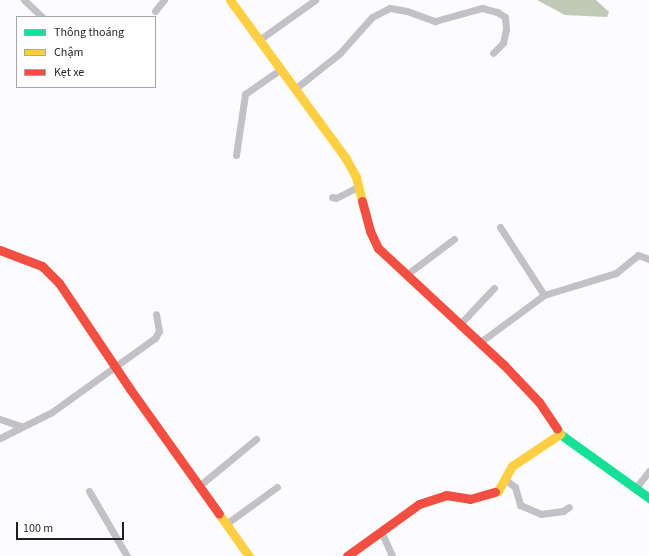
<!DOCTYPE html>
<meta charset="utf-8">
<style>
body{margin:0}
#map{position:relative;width:649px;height:556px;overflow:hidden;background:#fcfbfd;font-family:"Source Sans 3",sans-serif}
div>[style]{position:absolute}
.water>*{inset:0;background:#c1cab6}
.street>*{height:7px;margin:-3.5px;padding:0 3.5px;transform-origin:3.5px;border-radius:3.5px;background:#c3c1c5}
.fast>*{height:9px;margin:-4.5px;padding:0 4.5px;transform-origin:4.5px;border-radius:4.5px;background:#16e098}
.slow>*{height:9px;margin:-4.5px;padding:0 4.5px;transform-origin:4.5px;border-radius:4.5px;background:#ffcf43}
.jam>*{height:9px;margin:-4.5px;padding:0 4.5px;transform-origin:4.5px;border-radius:4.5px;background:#f24e42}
span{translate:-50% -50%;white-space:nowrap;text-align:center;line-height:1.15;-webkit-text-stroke:3.5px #fff;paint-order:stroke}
.legend{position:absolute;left:16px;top:16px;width:140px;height:72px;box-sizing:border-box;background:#fff;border:1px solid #a6a5a7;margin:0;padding:5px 7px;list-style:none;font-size:12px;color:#201d24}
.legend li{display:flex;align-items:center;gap:8px;height:20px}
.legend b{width:20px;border:1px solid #a6a5a7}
.scale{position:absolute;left:16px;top:522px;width:108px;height:18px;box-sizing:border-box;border:2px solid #201d24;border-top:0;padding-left:5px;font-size:12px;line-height:14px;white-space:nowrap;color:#201d24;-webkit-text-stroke:3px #fff;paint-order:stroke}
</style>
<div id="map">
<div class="water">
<i style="clip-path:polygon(537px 0,596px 0,609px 12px,607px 17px,565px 15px)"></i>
</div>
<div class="street">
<i style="left:24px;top:0;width:25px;rotate:43deg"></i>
<i style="left:155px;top:11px;width:14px;rotate:-51deg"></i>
<i style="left:259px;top:40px;width:69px;rotate:-35.5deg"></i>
<i style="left:296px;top:88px;width:56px;rotate:-38.5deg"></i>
<i style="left:340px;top:53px;width:48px;rotate:-48.4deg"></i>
<i style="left:372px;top:17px;width:20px;rotate:-27deg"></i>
<i style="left:390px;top:8px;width:17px;rotate:10deg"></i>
<i style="left:407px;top:11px;width:30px;rotate:20deg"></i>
<i style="left:435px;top:21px;width:49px;rotate:-15.5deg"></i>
<i style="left:482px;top:8px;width:16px;rotate:15deg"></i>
<i style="left:497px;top:12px;width:9px;rotate:32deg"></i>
<i style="left:505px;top:17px;width:12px;rotate:85deg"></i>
<i style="left:506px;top:29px;width:14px;rotate:102deg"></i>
<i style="left:503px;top:43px;width:14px;rotate:135deg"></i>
<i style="left:236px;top:155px;width:62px;rotate:-81.6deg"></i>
<i style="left:245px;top:94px;width:44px;rotate:-34.8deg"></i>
<i style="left:332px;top:197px;width:4px;rotate:14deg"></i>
<i style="left:336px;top:198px;width:25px;rotate:-27deg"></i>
<i style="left:500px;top:227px;width:81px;rotate:57.1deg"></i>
<i style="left:406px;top:275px;width:60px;rotate:-36.9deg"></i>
<i style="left:459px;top:325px;width:51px;rotate:-46.6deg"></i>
<i style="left:479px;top:343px;width:81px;rotate:-36.4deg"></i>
<i style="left:544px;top:295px;width:75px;rotate:-17deg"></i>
<i style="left:616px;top:273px;width:28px;rotate:-39deg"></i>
<i style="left:638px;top:255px;width:12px;rotate:20deg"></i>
<i style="left:0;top:419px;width:21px;rotate:19deg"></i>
<i style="left:0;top:438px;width:58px;rotate:-26.6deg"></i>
<i style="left:52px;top:412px;width:127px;rotate:-35.7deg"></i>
<i style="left:155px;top:338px;width:8px;rotate:-60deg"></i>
<i style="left:159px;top:331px;width:17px;rotate:-100deg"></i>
<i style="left:506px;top:480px;width:11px;rotate:38deg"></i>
<i style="left:515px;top:487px;width:19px;rotate:74deg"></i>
<i style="left:520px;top:505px;width:23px;rotate:23deg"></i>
<i style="left:541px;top:514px;width:22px;rotate:-8deg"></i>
<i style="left:563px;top:511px;width:7px;rotate:-34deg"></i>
<i style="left:199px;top:486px;width:74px;rotate:-39.5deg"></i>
<i style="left:635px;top:489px;width:23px;rotate:-52deg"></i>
<i style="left:89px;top:491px;width:75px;rotate:59.7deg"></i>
<i style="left:226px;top:524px;width:63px;rotate:-36deg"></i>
<i style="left:381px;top:531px;width:27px;rotate:66deg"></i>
</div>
<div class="fast">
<i style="left:557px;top:429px;width:6px;rotate:59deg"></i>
<i style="left:560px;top:434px;width:110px;rotate:35.7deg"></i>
</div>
<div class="slow">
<i style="left:230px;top:0;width:195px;rotate:53.8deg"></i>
<i style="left:345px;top:157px;width:23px;rotate:61deg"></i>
<i style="left:356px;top:177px;width:25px;rotate:76deg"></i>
<i style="left:495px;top:492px;width:3px;rotate:-18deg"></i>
<i style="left:498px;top:491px;width:29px;rotate:-61deg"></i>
<i style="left:512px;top:466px;width:58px;rotate:-33.7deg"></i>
<i style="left:219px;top:514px;width:52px;rotate:54.5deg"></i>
</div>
<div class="jam">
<i style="left:362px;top:201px;width:31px;rotate:75deg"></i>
<i style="left:370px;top:231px;width:19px;rotate:65deg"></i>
<i style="left:378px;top:248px;width:172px;rotate:42.9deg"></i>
<i style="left:504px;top:365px;width:51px;rotate:46.6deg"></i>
<i style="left:539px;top:402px;width:32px;rotate:56deg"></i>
<i style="left:0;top:250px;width:45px;rotate:20.9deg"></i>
<i style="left:42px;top:266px;width:24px;rotate:45deg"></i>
<i style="left:59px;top:283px;width:128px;rotate:56.2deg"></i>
<i style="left:130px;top:389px;width:153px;rotate:54.5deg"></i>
<i style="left:347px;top:556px;width:89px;rotate:-35.8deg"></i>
<i style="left:419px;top:504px;width:28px;rotate:-18deg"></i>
<i style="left:446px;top:495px;width:24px;rotate:9deg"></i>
<i style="left:470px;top:499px;width:26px;rotate:-16deg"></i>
</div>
<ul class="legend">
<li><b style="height:5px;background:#16e098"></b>Thông thoáng</li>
<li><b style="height:5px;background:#ffcf43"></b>Chậm</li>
<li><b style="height:5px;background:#f24e42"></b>Kẹt xe</li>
</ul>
<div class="scale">100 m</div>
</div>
